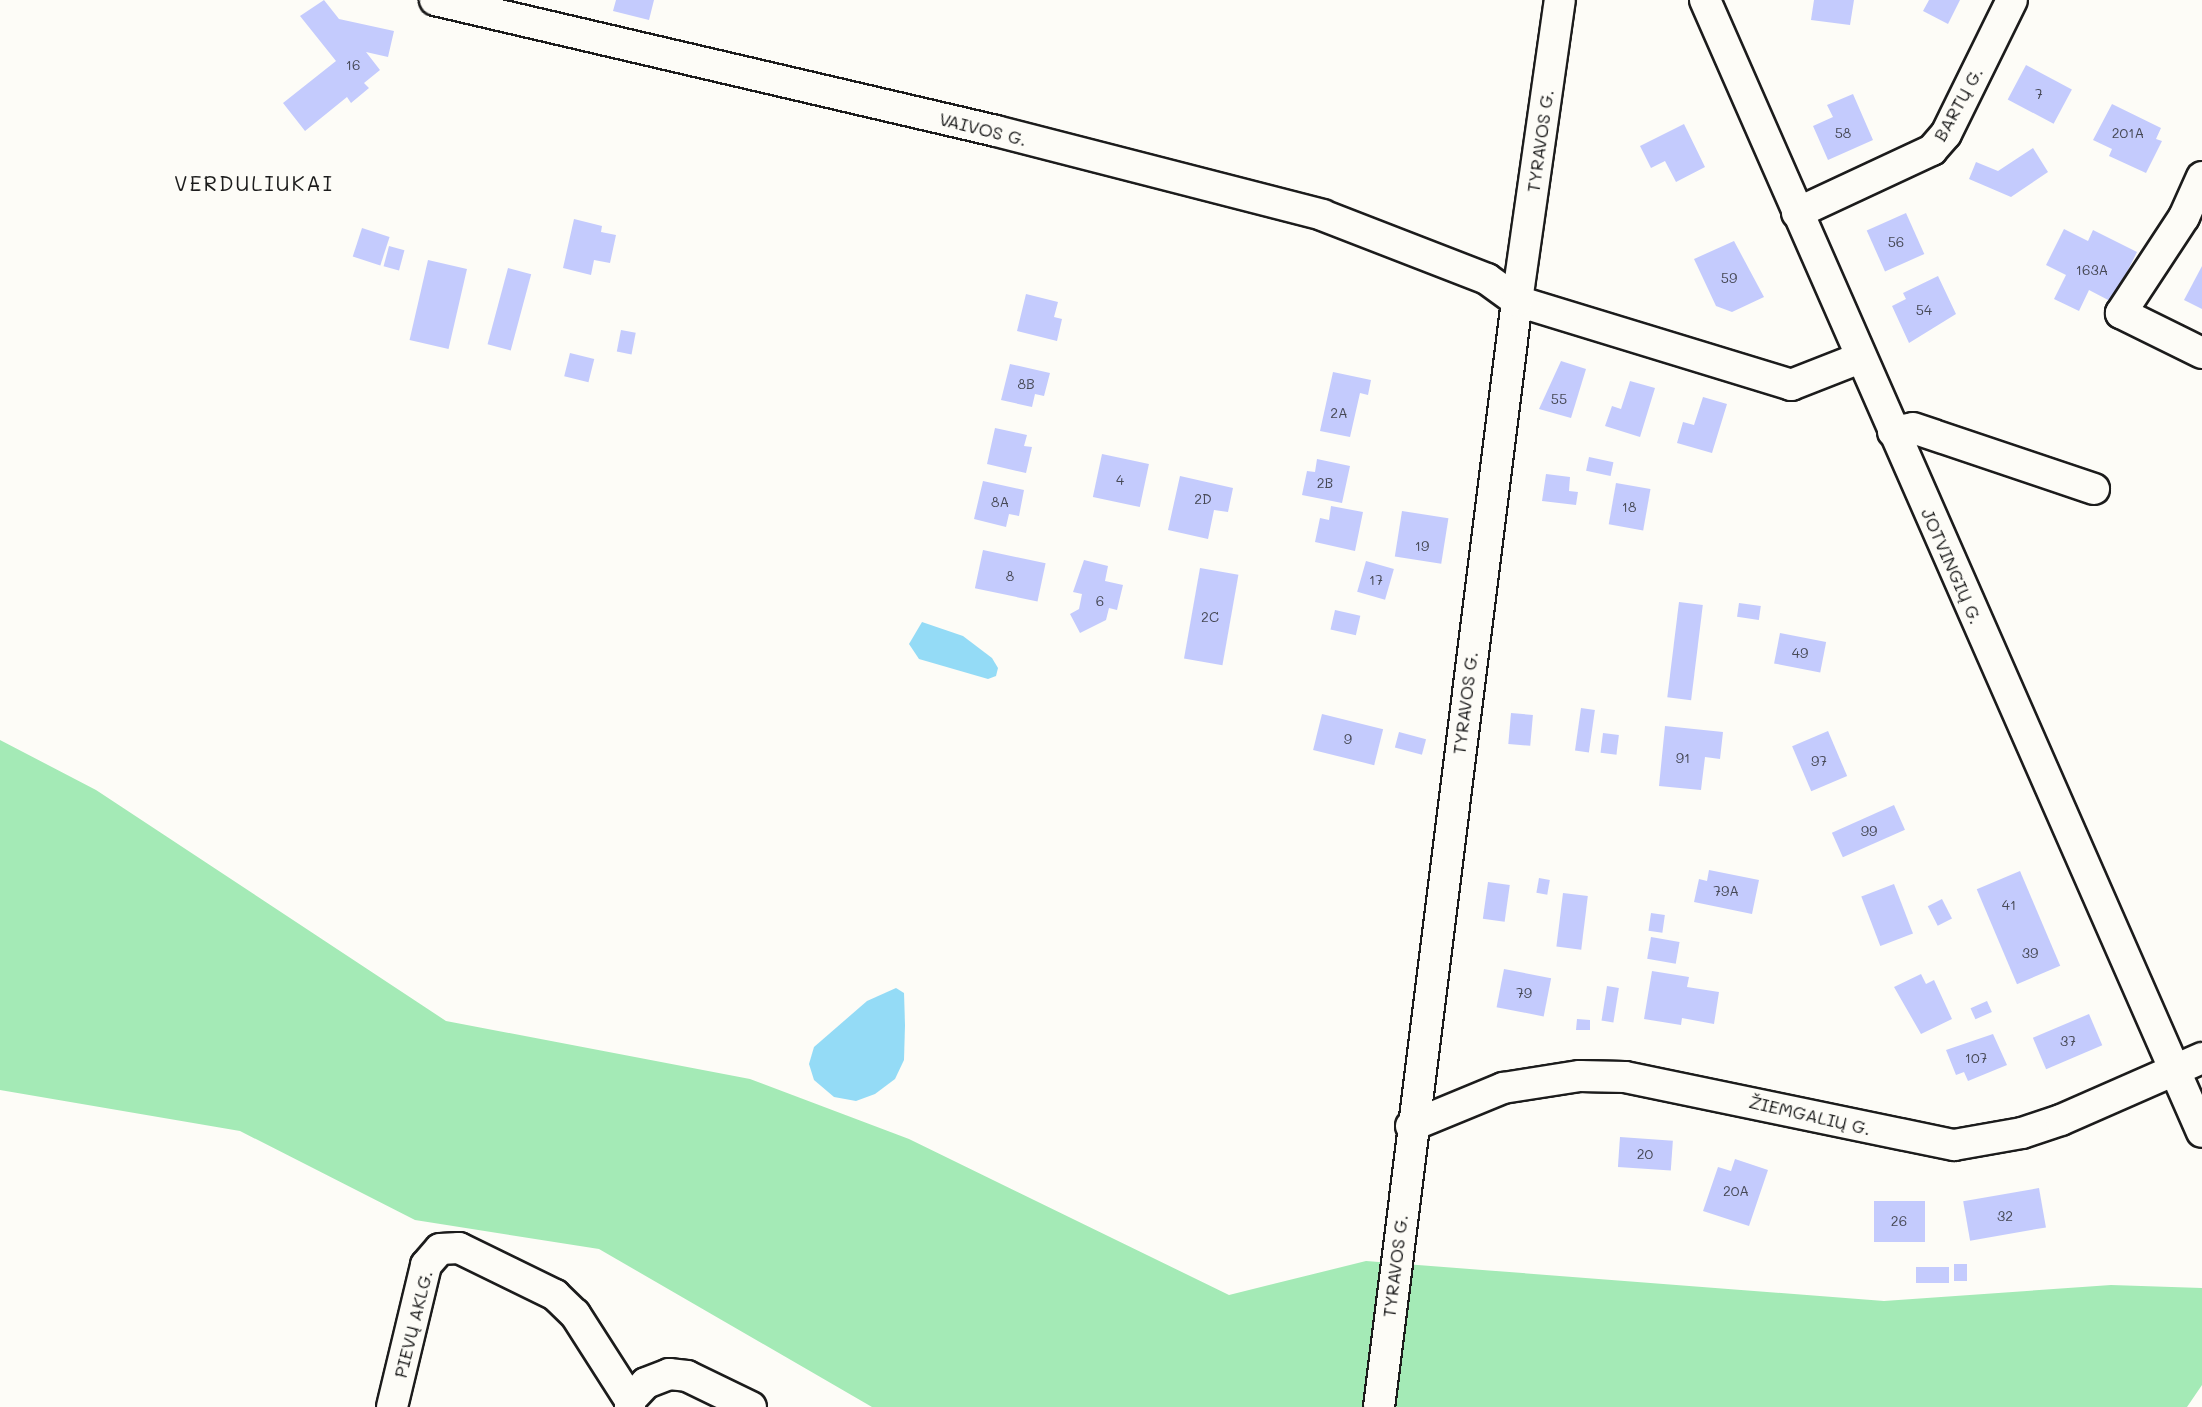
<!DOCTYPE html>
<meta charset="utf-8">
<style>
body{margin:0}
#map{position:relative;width:2202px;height:1407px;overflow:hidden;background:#fdfcf7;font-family:Mali,sans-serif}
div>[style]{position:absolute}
.green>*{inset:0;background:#a4eab6}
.water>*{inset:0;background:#94dbf6}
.building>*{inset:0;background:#c4cbfd;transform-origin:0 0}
.roads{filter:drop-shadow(2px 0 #1c1c1c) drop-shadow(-2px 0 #1c1c1c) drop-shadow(0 2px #1c1c1c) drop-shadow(0 -2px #1c1c1c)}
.minor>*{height:30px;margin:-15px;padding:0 15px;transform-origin:15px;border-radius:15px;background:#fdfcf7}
span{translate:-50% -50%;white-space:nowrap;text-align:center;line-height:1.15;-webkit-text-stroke:5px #fdfcf7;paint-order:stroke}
.number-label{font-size:14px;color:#464854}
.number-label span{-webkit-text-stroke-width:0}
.street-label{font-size:18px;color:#1c1c1c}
.quarter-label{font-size:21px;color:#1c1c1c;letter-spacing:2px}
</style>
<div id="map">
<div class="green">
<i style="clip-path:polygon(0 740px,96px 790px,446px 1021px,750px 1079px,909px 1139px,1229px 1295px,1366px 1261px,1884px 1301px,2111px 1285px,2202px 1288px,2202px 1385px,2187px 1407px,872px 1407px,599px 1249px,415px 1220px,240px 1131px,0 1090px)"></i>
</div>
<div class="water">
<i style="clip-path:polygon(922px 622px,963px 636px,992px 658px,998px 668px,996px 676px,988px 679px,919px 659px,909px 644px)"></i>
<i style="clip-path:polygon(896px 988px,904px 993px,905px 1025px,904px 1060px,895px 1079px,875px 1094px,856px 1101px,834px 1097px,814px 1080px,809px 1064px,814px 1047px,867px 1001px)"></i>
</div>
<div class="building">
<i style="clip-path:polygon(324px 0,339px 19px,394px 31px,388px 57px,366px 52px,380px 70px,364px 83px,369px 88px,351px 103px,347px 97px,305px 131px,283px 103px,336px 61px,300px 16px)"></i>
<i style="clip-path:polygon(616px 0,654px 0,649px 20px,613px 11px)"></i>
<i style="clip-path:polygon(1814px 0,1854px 0,1850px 25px,1811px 20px)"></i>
<i style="clip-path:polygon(1929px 0,1960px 0,1948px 24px,1923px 11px)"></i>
<i style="left:2026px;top:65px;width:52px;height:39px;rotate:28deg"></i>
<i style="clip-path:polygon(1853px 94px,1873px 140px,1828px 160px,1813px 126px,1833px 117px,1827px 105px)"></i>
<i style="clip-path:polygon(2112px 104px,2161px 128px,2156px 139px,2162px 141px,2146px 173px,2109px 156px,2112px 149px,2093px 140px)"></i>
<i style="clip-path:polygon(1684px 124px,1705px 167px,1676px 182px,1665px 161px,1651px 168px,1640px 146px)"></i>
<i style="clip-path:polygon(2033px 148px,2048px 172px,2011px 197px,1969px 179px,1976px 162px,1998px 171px)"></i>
<i style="left:1906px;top:213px;width:45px;height:43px;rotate:66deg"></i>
<i style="clip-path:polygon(574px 219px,602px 226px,601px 232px,616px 235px,610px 263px,594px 260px,591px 275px,563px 268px)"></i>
<i style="left:362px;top:228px;width:29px;height:30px;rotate:18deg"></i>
<i style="clip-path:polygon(2064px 229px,2088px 241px,2093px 230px,2137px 252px,2112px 302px,2089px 290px,2079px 311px,2054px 299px,2066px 275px,2046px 265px)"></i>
<i style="clip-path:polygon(1734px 241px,1764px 297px,1732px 312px,1716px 306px,1694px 259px)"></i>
<i style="left:389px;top:246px;width:16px;height:21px;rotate:15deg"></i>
<i style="left:428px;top:260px;width:40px;height:82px;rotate:13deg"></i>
<i style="clip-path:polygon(2202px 266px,2202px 309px,2184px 300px)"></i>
<i style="left:508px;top:268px;width:24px;height:79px;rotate:15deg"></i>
<i style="clip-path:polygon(1938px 276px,1956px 314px,1909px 343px,1892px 306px,1906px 299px,1903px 293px)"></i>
<i style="clip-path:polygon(1026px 294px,1058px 302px,1054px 317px,1062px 319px,1057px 341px,1017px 331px)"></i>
<i style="left:621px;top:330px;width:15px;height:22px;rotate:11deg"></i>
<i style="left:570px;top:353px;width:25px;height:24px;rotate:14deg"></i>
<i style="clip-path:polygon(1561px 361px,1586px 369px,1571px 418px,1539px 409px)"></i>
<i style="clip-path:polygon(1010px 364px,1050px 373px,1044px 396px,1035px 394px,1032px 407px,1001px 400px)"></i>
<i style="clip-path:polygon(1333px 372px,1371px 380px,1368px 395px,1360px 393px,1350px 437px,1320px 431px)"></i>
<i style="clip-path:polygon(1630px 381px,1655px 388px,1640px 437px,1605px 426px,1612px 406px,1621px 409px)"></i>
<i style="clip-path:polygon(1703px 397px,1727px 404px,1712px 453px,1677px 443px,1683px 422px,1694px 425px)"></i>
<i style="clip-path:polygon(995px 428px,1027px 435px,1024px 446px,1032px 447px,1026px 473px,987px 464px)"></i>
<i style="left:1102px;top:454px;width:48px;height:44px;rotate:12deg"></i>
<i style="left:1589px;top:457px;width:25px;height:14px;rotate:12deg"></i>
<i style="clip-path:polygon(1317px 459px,1350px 466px,1342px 503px,1302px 495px,1307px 471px,1315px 472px)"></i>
<i style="clip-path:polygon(1546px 474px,1570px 477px,1569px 491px,1578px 492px,1576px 505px,1542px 501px)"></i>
<i style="clip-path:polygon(1180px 476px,1233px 488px,1228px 512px,1214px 510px,1208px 539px,1168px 530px)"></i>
<i style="clip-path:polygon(983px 481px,1024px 490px,1019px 516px,1009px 514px,1006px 527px,974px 519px)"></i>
<i style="left:1616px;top:483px;width:35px;height:42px;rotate:10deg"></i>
<i style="clip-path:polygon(1331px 506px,1363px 512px,1355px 551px,1315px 542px,1320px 518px,1329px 520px)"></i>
<i style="left:1402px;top:511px;width:47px;height:46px;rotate:9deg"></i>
<i style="left:983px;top:550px;width:64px;height:39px;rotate:12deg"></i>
<i style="clip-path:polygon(1084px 560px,1108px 566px,1105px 581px,1123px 585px,1117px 610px,1109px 608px,1106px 620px,1080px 633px,1070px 614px,1079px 609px,1082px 594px,1073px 592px)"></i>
<i style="left:1366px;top:561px;width:29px;height:32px;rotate:16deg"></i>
<i style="left:1200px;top:568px;width:39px;height:92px;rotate:10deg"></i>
<i style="left:1679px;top:602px;width:24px;height:96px;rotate:7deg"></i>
<i style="left:1739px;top:603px;width:22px;height:14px;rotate:8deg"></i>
<i style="left:1335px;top:610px;width:26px;height:20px;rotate:13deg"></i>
<i style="left:1780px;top:633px;width:47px;height:31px;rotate:11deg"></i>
<i style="left:1581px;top:708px;width:14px;height:43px;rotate:8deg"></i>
<i style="left:1511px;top:713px;width:22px;height:31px;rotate:5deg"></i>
<i style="left:1322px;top:714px;width:63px;height:37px;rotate:14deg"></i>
<i style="clip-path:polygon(1665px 726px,1723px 732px,1720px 759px,1705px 757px,1701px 790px,1659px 786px)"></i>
<i style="left:1828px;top:731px;width:49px;height:39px;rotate:67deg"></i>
<i style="left:1399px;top:732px;width:28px;height:16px;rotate:15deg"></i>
<i style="left:1603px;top:733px;width:16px;height:20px;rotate:7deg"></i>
<i style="left:1894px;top:805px;width:27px;height:68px;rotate:66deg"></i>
<i style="clip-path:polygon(1709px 870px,1759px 880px,1752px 914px,1694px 902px,1699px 879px,1707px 881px)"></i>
<i style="left:2020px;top:871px;width:103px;height:47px;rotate:67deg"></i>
<i style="left:1539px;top:878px;width:11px;height:15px;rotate:10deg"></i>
<i style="left:1488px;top:882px;width:22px;height:37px;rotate:8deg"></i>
<i style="left:1894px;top:884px;width:53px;height:35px;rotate:69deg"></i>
<i style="left:1563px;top:893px;width:25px;height:54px;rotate:7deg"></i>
<i style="left:1942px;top:899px;width:22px;height:16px;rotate:63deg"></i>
<i style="left:1651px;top:913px;width:14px;height:18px;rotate:8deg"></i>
<i style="left:1651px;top:937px;width:29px;height:22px;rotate:10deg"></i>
<i style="left:1504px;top:969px;width:48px;height:39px;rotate:11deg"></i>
<i style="clip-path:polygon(1652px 971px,1689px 977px,1687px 987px,1719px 992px,1714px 1024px,1682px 1018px,1681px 1025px,1644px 1019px)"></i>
<i style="clip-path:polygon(1921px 974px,1926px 984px,1934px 980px,1952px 1019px,1921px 1034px,1894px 987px)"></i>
<i style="left:1607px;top:986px;width:12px;height:35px;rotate:9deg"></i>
<i style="left:1987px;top:1001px;width:12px;height:18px;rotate:66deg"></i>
<i style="left:2089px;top:1014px;width:34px;height:61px;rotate:67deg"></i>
<i style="clip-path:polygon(1577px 1019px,1590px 1020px,1590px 1030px,1576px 1030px)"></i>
<i style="clip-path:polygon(1993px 1034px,2007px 1065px,1968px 1081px,1964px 1072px,1956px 1075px,1946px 1050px)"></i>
<i style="left:1620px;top:1137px;width:53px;height:30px;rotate:4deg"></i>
<i style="clip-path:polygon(1735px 1159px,1768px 1170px,1749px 1226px,1703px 1211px,1718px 1167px,1731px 1171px)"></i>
<i style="left:2039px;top:1188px;width:40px;height:77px;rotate:80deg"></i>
<i style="left:1874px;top:1201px;width:51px;height:41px"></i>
<i style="left:1967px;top:1264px;width:17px;height:13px;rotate:90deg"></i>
<i style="left:1916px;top:1267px;width:33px;height:16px"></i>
</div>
<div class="roads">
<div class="minor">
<i style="left:435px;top:0;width:576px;rotate:13.14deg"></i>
<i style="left:996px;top:131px;width:337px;rotate:14.4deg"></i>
<i style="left:1322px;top:215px;width:177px;rotate:21.2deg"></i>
<i style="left:1487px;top:279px;width:37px;rotate:36deg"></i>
<i style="left:1517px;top:301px;width:287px;rotate:17deg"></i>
<i style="left:1791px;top:385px;width:74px;rotate:-21.4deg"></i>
<i style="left:1705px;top:0;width:1236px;rotate:66.3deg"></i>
<i style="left:2202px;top:177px;width:44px;rotate:114.2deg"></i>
<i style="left:2184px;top:217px;width:115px;rotate:123.3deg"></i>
<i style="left:2121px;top:313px;width:90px;rotate:26.3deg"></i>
<i style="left:1797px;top:213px;width:149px;rotate:-25deg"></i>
<i style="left:1932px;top:150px;width:21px;rotate:-49deg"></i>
<i style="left:1946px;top:134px;width:149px;rotate:-63.8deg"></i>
<i style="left:1893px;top:432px;width:20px;rotate:-11deg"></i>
<i style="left:1913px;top:428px;width:191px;rotate:18.6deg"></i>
<i style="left:1411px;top:1126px;width:100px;rotate:-22.4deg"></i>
<i style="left:1503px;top:1088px;width:78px;rotate:-8.9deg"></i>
<i style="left:1580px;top:1076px;width:45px;rotate:1.3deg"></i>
<i style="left:1625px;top:1077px;width:336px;rotate:11.7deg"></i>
<i style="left:1954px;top:1145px;width:69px;rotate:-10deg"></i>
<i style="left:2022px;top:1133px;width:41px;rotate:-18.4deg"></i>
<i style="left:2061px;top:1120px;width:154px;rotate:-23.7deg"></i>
<i style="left:392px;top:1407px;width:146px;rotate:-76.5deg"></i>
<i style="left:426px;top:1265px;width:21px;rotate:-49deg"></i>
<i style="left:440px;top:1249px;width:19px;rotate:-3deg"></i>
<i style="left:459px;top:1248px;width:107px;rotate:26.1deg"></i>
<i style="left:555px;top:1295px;width:28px;rotate:44deg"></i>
<i style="left:575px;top:1314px;width:102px;rotate:57.4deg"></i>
<i style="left:630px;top:1407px;width:7px;rotate:-90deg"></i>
<i style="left:630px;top:1400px;width:23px;rotate:-47deg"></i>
<i style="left:646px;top:1383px;width:25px;rotate:-21deg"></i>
<i style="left:669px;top:1374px;width:18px;rotate:6deg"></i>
<i style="left:687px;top:1376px;width:71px;rotate:25.8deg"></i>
<i style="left:1379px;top:1407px;width:1115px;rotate:-82.89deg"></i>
<i style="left:1517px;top:301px;width:304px;rotate:-81.9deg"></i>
</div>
</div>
<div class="number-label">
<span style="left:353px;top:65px">16</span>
<span style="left:2039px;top:94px">7</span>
<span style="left:1843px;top:133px">58</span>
<span style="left:2128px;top:133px">201A</span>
<span style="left:1896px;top:242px">56</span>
<span style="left:2092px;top:270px">163A</span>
<span style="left:1729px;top:278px">59</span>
<span style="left:1924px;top:310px">54</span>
<span style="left:1026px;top:384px">8B</span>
<span style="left:1559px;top:399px">55</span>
<span style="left:1339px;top:413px">2A</span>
<span style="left:1120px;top:480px">4</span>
<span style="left:1325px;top:483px">2B</span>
<span style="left:1203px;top:499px">2D</span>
<span style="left:1000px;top:502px">8A</span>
<span style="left:1629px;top:507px">18</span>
<span style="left:1422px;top:546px">19</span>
<span style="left:1010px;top:576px">8</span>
<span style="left:1376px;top:580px">17</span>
<span style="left:1100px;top:601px">6</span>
<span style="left:1210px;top:617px">2C</span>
<span style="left:1800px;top:653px">49</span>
<span style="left:1348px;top:739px">9</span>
<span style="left:1683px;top:758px">91</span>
<span style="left:1819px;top:761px">97</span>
<span style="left:1869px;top:831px">99</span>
<span style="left:1726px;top:891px">79A</span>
<span style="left:2009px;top:905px">41</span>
<span style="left:2030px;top:953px">39</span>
<span style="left:1524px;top:993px">79</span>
<span style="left:2068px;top:1041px">37</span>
<span style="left:1976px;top:1058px">107</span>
<span style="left:1645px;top:1154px">20</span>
<span style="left:1736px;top:1191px">20A</span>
<span style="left:2005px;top:1216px">32</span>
<span style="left:1899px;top:1221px">26</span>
</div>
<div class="street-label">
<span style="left:1958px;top:104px;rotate:-61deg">BARTŲ G.</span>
<span style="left:983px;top:129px;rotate:14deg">VAIVOS G.</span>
<span style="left:1540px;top:141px;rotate:-82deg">TYRAVOS G.</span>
<span style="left:1952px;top:566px;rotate:66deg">JOTVINGIŲ G.</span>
<span style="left:1465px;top:703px;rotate:-83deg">TYRAVOS G.</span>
<span style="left:1810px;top:1115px;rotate:13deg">ŽIEMGALIŲ G.</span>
<span style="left:1395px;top:1266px;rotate:-83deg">TYRAVOS G.</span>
<span style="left:413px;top:1324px;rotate:-76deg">PIEVŲ AKLG.</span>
</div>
<div class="quarter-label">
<span style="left:254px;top:183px">VERDULIUKAI</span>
</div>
</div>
